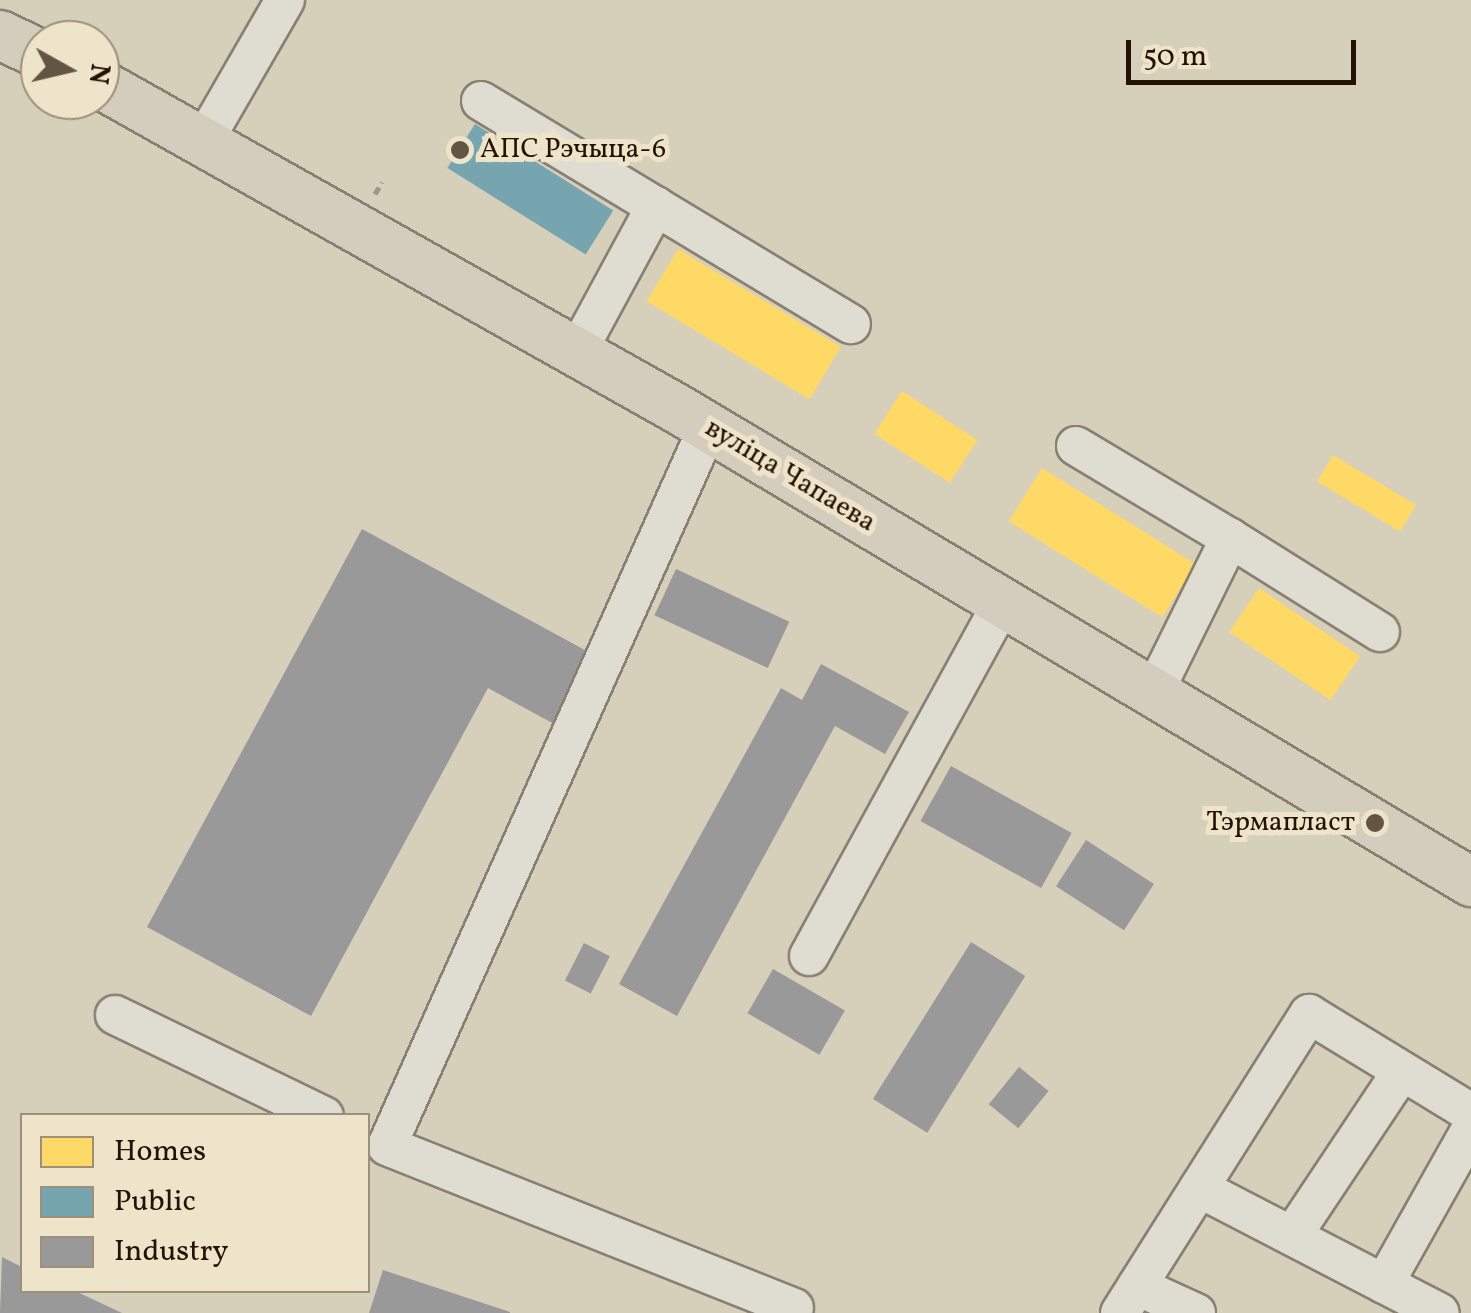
<!DOCTYPE html>
<meta charset="utf-8">
<style>
body{margin:0}
#map{position:relative;width:1471px;height:1313px;overflow:hidden;background:#d6cfb9;font-family:Vollkorn,serif}
div>[style]{position:absolute}
.homes>*{inset:0;background:#ffd966;transform-origin:0 0}
.public>*{inset:0;background:#76a5af;transform-origin:0 0}
.industry>*{inset:0;background:#999;transform-origin:0 0}
.path>*{height:5px;margin-top:-2.5px;transform-origin:0;background:repeating-linear-gradient(90deg,#9c978d 0 8px,transparent 0 13px)}
.roads{filter:drop-shadow(2px 0 #888173) drop-shadow(-2px 0 #888173) drop-shadow(0 2px #888173) drop-shadow(0 -2px #888173)}
.minor>*{height:38px;margin:-19px;padding:0 19px;transform-origin:19px;border-radius:19px;background:#dfdcd1}
.major>*{height:48px;margin:-24px;padding:0 24px;transform-origin:24px;border-radius:24px;background:#d4ccbc}
.dots>*{width:28px;height:28px;translate:-50% -50%;box-sizing:border-box;border:5px solid #ede4c9;border-radius:50%}
span{translate:-50% -50%;white-space:nowrap;text-align:center;line-height:1.15;-webkit-text-stroke:10px #ede4c9;paint-order:stroke}
.poi-label{font-size:28px;color:#261203}
.left{translate:0 -50%;text-align:left}
.right{translate:-100% -50%;text-align:right}
.street-label{font-size:28px;color:#261203}
.legend{position:absolute;left:20px;top:1113px;width:350px;height:180px;box-sizing:border-box;background:#ede4c9;border:2px solid #9d907a;margin:0;padding:12px 18px;list-style:none;font-size:30px;color:#261203}
.legend li{display:flex;align-items:center;gap:20px;height:50px}
.legend b{width:50px;border:2px solid #9d907a}
.north{position:absolute;left:20px;top:20px;width:100px;height:100px;box-sizing:border-box;background:#ede4c9;border:2px solid #9d907a;border-radius:50%;rotate:98deg;font-size:28px;font-weight:700;line-height:40px;text-align:center;color:#261203}
.north::after{content:'';display:block;margin:auto;width:35px;height:45px;background:#645443;clip-path:polygon(50% 0,100% 100%,50% 72%,0 100%)}
.scale{position:absolute;left:1126px;top:40px;width:230px;height:45px;box-sizing:border-box;border:5px solid #261203;border-top:0;padding-left:12px;font-size:30px;line-height:35px;white-space:nowrap;color:#261203;-webkit-text-stroke:8px #ede4c9;paint-order:stroke}
</style>
<div id="map">
<div class="homes">
<i style="left:678px;top:249px;width:190px;height:61px;rotate:31deg"></i>
<i style="left:902px;top:391px;width:90px;height:51px;rotate:33deg"></i>
<i style="left:1333px;top:455px;width:97px;height:31px;rotate:31deg"></i>
<i style="left:1042px;top:468px;width:181px;height:63px;rotate:32deg"></i>
<i style="left:1259px;top:588px;width:122px;height:53px;rotate:34deg"></i>
</div>
<div class="public">
<i style="left:475px;top:124px;width:163px;height:52px;rotate:32deg"></i>
</div>
<div class="industry">
<i style="clip-path:polygon(362px 529px,594px 655px,556px 725px,488px 688px,311px 1016px,147px 927px)"></i>
<i style="left:676px;top:569px;width:125px;height:51px;rotate:25deg"></i>
<i style="clip-path:polygon(821px 664px,909px 712px,885px 754px,835px 726px,677px 1016px,619px 984px,781px 688px,802px 700px)"></i>
<i style="left:951px;top:766px;width:138px;height:63px;rotate:29deg"></i>
<i style="left:1086px;top:840px;width:81px;height:55px;rotate:33deg"></i>
<i style="left:971px;top:942px;width:64px;height:185px;rotate:32deg"></i>
<i style="left:584px;top:943px;width:29px;height:42px;rotate:27deg"></i>
<i style="left:773px;top:969px;width:83px;height:51px;rotate:30deg"></i>
<i style="left:1019px;top:1067px;width:38px;height:48px;rotate:39deg"></i>
<i style="clip-path:polygon(2px 1257px,22px 1267px,22px 1290px,73px 1290px,122px 1313px,0 1313px)"></i>
<i style="clip-path:polygon(383px 1270px,510px 1312px,510px 1313px,369px 1313px)"></i>
</div>
<div class="path">
<i style="left:375px;top:194px;width:14px;rotate:-60deg"></i>
</div>
<div class="roads">
<div class="minor">
<i style="left:481px;top:101px;width:432px;rotate:31.1deg"></i>
<i style="left:206px;top:137px;width:158px;rotate:-60deg"></i>
<i style="left:577px;top:352px;width:166px;rotate:-61.6deg"></i>
<i style="left:708px;top:427px;width:787px;rotate:114.06deg"></i>
<i style="left:387px;top:1146px;width:438px;rotate:21.7deg"></i>
<i style="left:1076px;top:446px;width:179px;rotate:30.9deg"></i>
<i style="left:1154px;top:692px;width:172px;rotate:-63.7deg"></i>
<i style="left:1230px;top:538px;width:177px;rotate:32.1deg"></i>
<i style="left:809px;top:956px;width:404px;rotate:-61.3deg"></i>
<i style="left:115px;top:1015px;width:232px;rotate:25.8deg"></i>
<i style="left:1199px;top:1188px;width:271px;rotate:27.4deg"></i>
<i style="left:1292px;top:1236px;width:198px;rotate:-56.3deg"></i>
<i style="left:1384px;top:1284px;width:178px;rotate:-60.7deg"></i>
<i style="left:1137px;top:1286px;width:65px;rotate:24.6deg"></i>
<i style="left:1120px;top:1313px;width:354px;rotate:-57.7deg"></i>
<i style="left:1309px;top:1014px;width:190px;rotate:31.4deg"></i>
</div>
<div class="major">
<i style="left:0;top:35px;width:44px;rotate:25.4deg"></i>
<i style="left:100px;top:84px;width:661px;rotate:29.36deg"></i>
<i style="left:676px;top:408px;width:926px;rotate:30.8deg"></i>
</div>
</div>
<div class="dots">
<i style="left:460px;top:150px;background:#645443"></i>
<i style="left:1375px;top:823px;background:#645443"></i>
</div>
<div class="poi-label">
<span class="left" style="left:480px;top:150px">АПС Рэчыца-6</span>
<span class="right" style="left:1355px;top:823px">Тэрмапласт</span>
</div>
<div class="street-label">
<span style="left:790px;top:476px;rotate:31deg">вуліца Чапаева</span>
</div>
<ul class="legend">
<li><b style="height:28px;background:#ffd966"></b>Homes</li>
<li><b style="height:28px;background:#76a5af"></b>Public</li>
<li><b style="height:28px;background:#999"></b>Industry</li>
</ul>
<div class="north">N</div>
<div class="scale">50 m</div>
</div>
